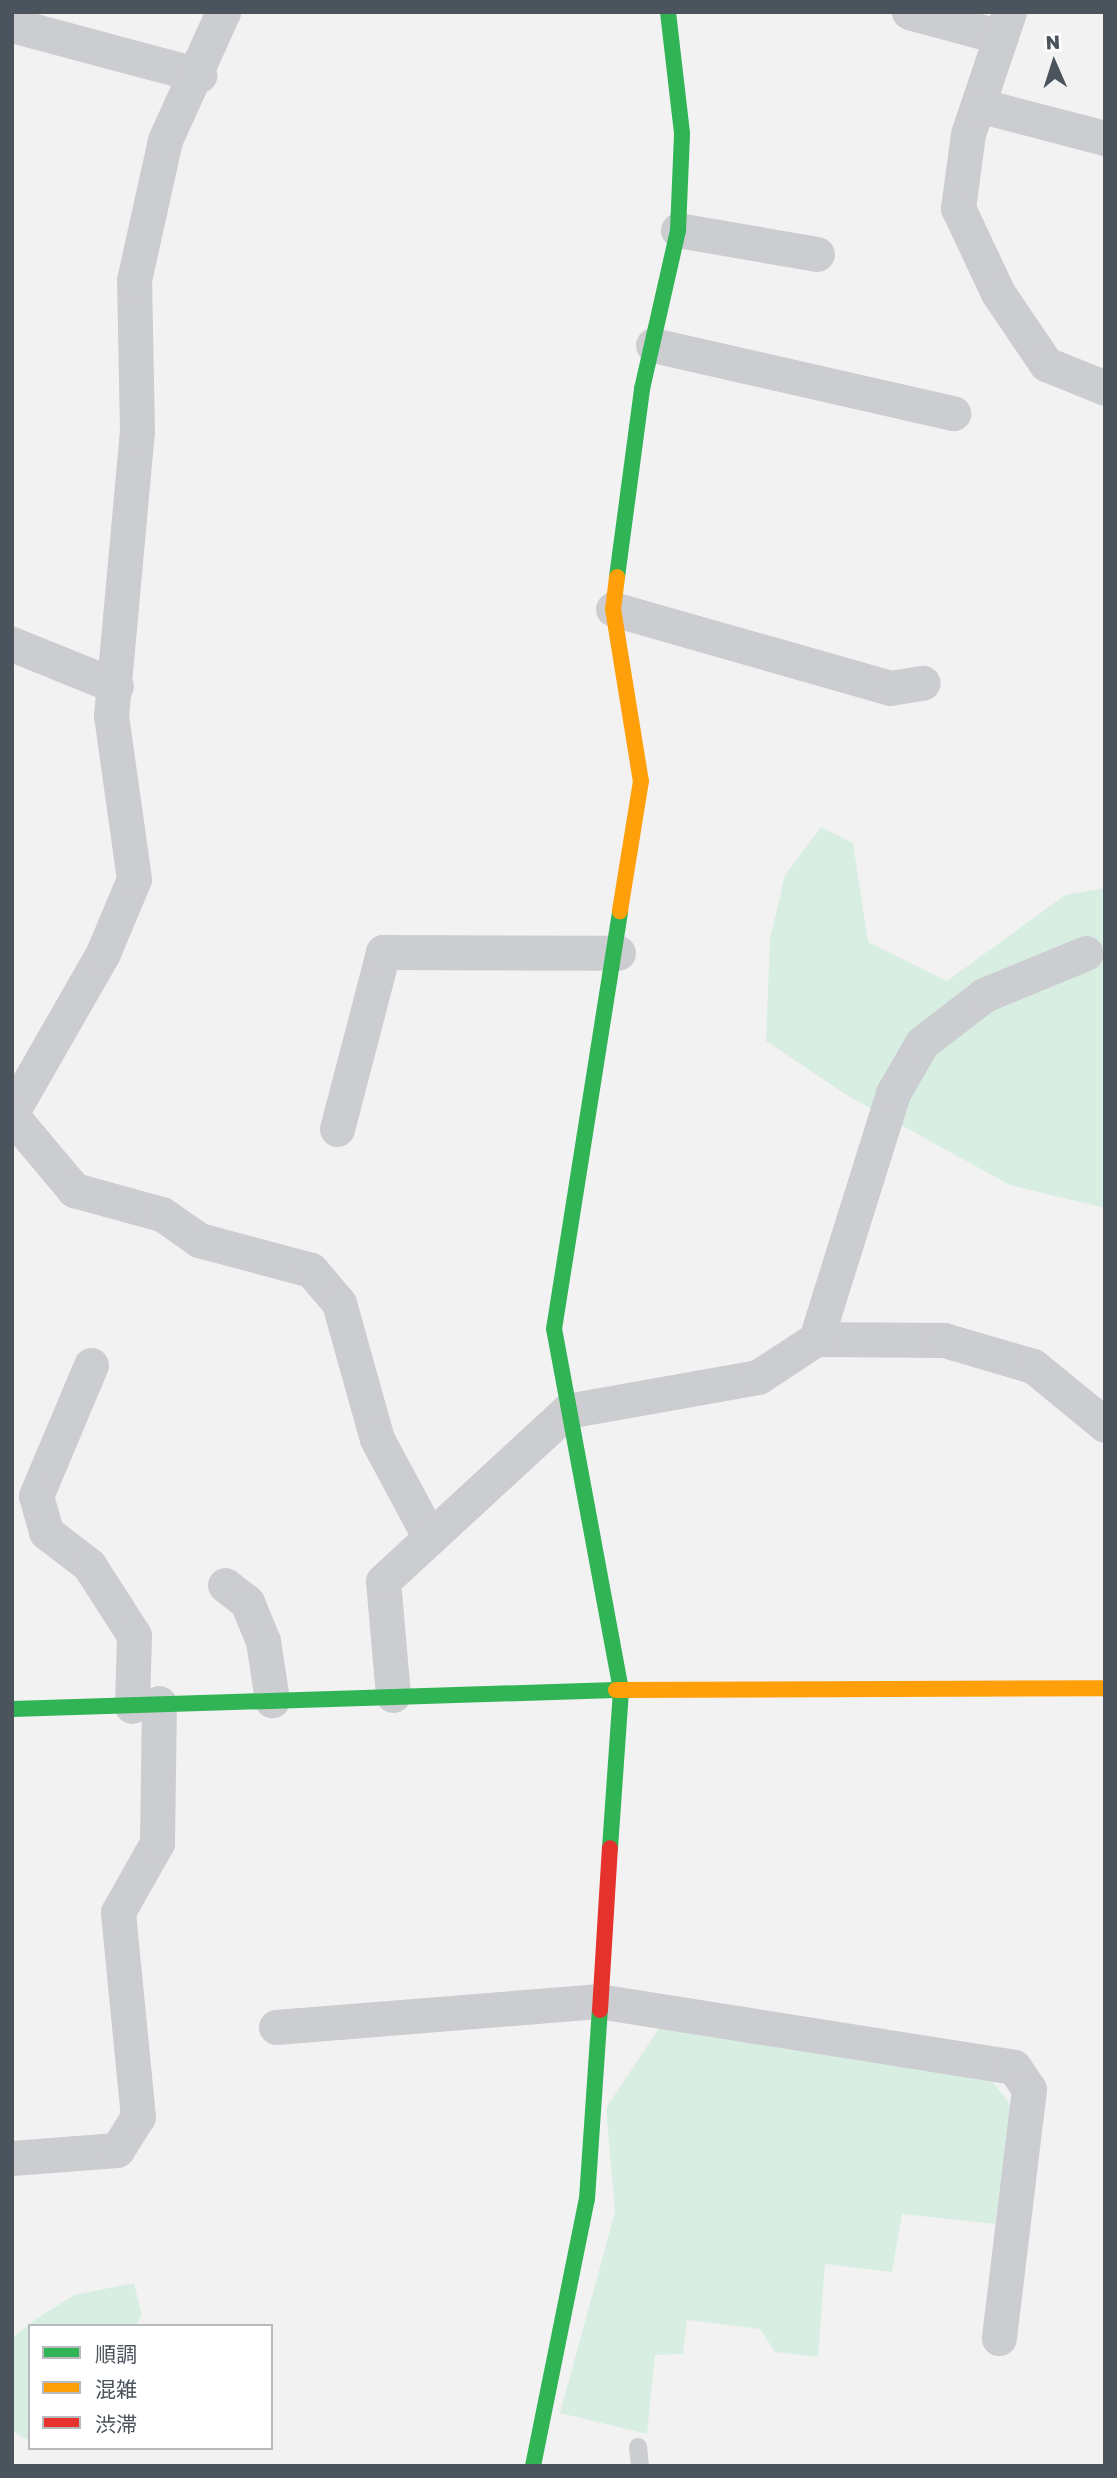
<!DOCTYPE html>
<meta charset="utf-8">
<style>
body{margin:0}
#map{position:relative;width:1117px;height:2478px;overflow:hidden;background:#f2f2f2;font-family:"Golos Text","Noto Sans JP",sans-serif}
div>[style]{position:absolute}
.green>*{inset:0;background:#d9eee3}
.lane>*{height:18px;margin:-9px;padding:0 9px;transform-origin:9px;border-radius:9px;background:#cccdd0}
.street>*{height:35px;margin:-17.5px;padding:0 17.5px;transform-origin:17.5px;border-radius:17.5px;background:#cccdd0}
.fast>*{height:16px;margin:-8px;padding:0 8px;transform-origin:8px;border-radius:8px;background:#30b455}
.slow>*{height:16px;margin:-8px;padding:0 8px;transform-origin:8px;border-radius:8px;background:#ff9f0a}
.jam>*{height:16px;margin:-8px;padding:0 8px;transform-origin:8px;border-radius:8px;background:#e5322d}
span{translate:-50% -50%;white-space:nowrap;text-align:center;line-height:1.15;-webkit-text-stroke:5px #fff;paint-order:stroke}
.frame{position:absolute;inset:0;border:14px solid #4b535c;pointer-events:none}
.legend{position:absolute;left:28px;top:2324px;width:245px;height:126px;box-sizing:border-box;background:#fff;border:2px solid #b7babe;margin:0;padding:9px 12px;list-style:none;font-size:21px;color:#4b535c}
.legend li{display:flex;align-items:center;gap:14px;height:35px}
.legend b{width:35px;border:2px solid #b7babe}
.north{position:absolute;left:1019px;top:28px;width:70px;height:70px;-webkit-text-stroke:5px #fff;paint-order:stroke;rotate:357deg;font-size:19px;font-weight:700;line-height:28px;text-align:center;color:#4b535c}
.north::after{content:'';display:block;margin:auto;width:24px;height:32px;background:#4b535c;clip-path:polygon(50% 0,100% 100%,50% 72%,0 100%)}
</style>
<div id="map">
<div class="green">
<i style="clip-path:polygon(821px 827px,853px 843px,868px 942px,947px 981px,1065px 895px,1105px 888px,1105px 1208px,1010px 1185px,848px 1096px,766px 1041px,770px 939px,785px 875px)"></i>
<i style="clip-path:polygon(664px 2021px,984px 2071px,1015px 2110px,995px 2224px,902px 2214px,892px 2272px,825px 2264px,818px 2357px,775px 2352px,760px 2329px,687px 2320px,683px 2354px,655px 2355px,647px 2434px,560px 2413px,615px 2212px,606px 2108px)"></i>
<i style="clip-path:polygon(134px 2283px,142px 2316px,135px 2326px,30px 2326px,30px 2441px,12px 2431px,12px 2338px,36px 2319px,74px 2295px)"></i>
</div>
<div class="lane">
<i style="left:638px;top:2447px;width:19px;rotate:84deg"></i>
</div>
<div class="street">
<i style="left:909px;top:12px;width:95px;rotate:15.2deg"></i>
<i style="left:1009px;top:12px;width:129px;rotate:108.6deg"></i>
<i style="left:968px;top:134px;width:75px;rotate:97.7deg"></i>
<i style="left:958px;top:208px;width:94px;rotate:64.8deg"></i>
<i style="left:998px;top:293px;width:86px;rotate:55.9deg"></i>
<i style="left:1046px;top:364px;width:64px;rotate:22.1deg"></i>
<i style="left:12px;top:25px;width:194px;rotate:15deg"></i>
<i style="left:978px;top:105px;width:131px;rotate:14.6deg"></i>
<i style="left:678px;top:230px;width:141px;rotate:9.8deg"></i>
<i style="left:653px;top:345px;width:308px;rotate:12.8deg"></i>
<i style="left:613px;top:609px;width:288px;rotate:15.9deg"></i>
<i style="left:890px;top:688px;width:33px;rotate:-9deg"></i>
<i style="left:12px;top:644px;width:112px;rotate:22deg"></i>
<i style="left:12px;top:1112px;width:183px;rotate:-60.2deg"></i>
<i style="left:103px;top:953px;width:80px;rotate:-67.3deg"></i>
<i style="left:134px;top:879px;width:165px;rotate:-98deg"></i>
<i style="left:111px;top:716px;width:285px;rotate:-84.8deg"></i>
<i style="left:137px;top:432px;width:152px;rotate:-91.1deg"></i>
<i style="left:134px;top:280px;width:143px;rotate:-77.5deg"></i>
<i style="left:165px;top:140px;width:141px;rotate:-65.6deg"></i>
<i style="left:12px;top:1116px;width:97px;rotate:50deg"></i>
<i style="left:74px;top:1190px;width:91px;rotate:15.3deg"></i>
<i style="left:162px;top:1214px;width:45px;rotate:35.1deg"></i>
<i style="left:199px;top:1240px;width:116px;rotate:15deg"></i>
<i style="left:311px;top:1270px;width:43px;rotate:49.7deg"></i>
<i style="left:339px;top:1303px;width:141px;rotate:74.4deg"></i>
<i style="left:377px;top:1439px;width:112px;rotate:61.8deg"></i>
<i style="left:337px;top:1129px;width:183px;rotate:-75.4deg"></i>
<i style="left:383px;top:952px;width:235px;rotate:0.2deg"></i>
<i style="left:816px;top:1339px;width:128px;rotate:0.4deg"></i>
<i style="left:944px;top:1340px;width:93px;rotate:16.3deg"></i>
<i style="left:1033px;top:1366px;width:93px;rotate:39.3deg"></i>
<i style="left:91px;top:1365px;width:142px;rotate:112.8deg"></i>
<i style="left:36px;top:1496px;width:37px;rotate:74deg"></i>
<i style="left:46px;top:1532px;width:54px;rotate:37.5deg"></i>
<i style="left:89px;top:1565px;width:83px;rotate:57.3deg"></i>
<i style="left:134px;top:1635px;width:71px;rotate:91.6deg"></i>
<i style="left:225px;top:1585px;width:28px;rotate:38deg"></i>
<i style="left:247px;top:1602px;width:42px;rotate:67.7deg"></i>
<i style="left:263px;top:1641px;width:60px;rotate:81.3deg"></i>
<i style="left:393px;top:1695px;width:114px;rotate:-95deg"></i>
<i style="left:383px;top:1581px;width:251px;rotate:-42.7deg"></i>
<i style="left:567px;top:1411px;width:194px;rotate:-10.1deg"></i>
<i style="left:758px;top:1377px;width:69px;rotate:-33.2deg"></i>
<i style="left:816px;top:1339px;width:258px;rotate:-72.6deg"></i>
<i style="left:893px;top:1093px;width:58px;rotate:-59.9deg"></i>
<i style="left:922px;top:1043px;width:78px;rotate:-37.7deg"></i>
<i style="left:984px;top:995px;width:110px;rotate:-22.4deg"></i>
<i style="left:276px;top:2027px;width:323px;rotate:-4.6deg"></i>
<i style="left:598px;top:2001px;width:421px;rotate:9deg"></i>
<i style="left:1014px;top:2067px;width:27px;rotate:56deg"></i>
<i style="left:1029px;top:2089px;width:251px;rotate:96.9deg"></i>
<i style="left:12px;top:2158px;width:105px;rotate:-4.4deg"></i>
<i style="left:117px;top:2150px;width:39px;rotate:-58deg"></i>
<i style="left:138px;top:2117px;width:206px;rotate:-95.6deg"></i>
<i style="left:118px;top:1912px;width:79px;rotate:-60.5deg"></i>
<i style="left:157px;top:1843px;width:140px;rotate:-89.2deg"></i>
</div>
<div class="fast">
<i style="left:617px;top:577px;width:190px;rotate:-82.4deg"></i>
<i style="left:642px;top:389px;width:163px;rotate:-77.2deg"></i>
<i style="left:678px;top:230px;width:97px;rotate:-87.6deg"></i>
<i style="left:682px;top:133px;width:122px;rotate:-96.6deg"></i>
<i style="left:12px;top:1709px;width:604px;rotate:-1.8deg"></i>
<i style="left:610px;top:1848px;width:158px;rotate:-86deg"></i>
<i style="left:621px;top:1690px;width:367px;rotate:-100.5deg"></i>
<i style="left:554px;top:1329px;width:423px;rotate:-81deg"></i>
<i style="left:533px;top:2466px;width:272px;rotate:-78.6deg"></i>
<i style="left:587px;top:2199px;width:189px;rotate:-86.1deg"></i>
</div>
<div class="slow">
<i style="left:617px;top:577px;width:32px;rotate:97deg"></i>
<i style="left:613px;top:609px;width:174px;rotate:80.8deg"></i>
<i style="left:641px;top:781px;width:132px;rotate:99.2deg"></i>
<i style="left:616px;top:1690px;width:489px;rotate:-0.2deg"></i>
</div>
<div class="jam">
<i style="left:600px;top:2010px;width:162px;rotate:-86.5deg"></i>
</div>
<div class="frame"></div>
<ul class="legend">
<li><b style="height:9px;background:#30b455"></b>順調</li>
<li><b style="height:9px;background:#ff9f0a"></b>混雑</li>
<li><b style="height:9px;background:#e5322d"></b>渋滞</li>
</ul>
<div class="north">N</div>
</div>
